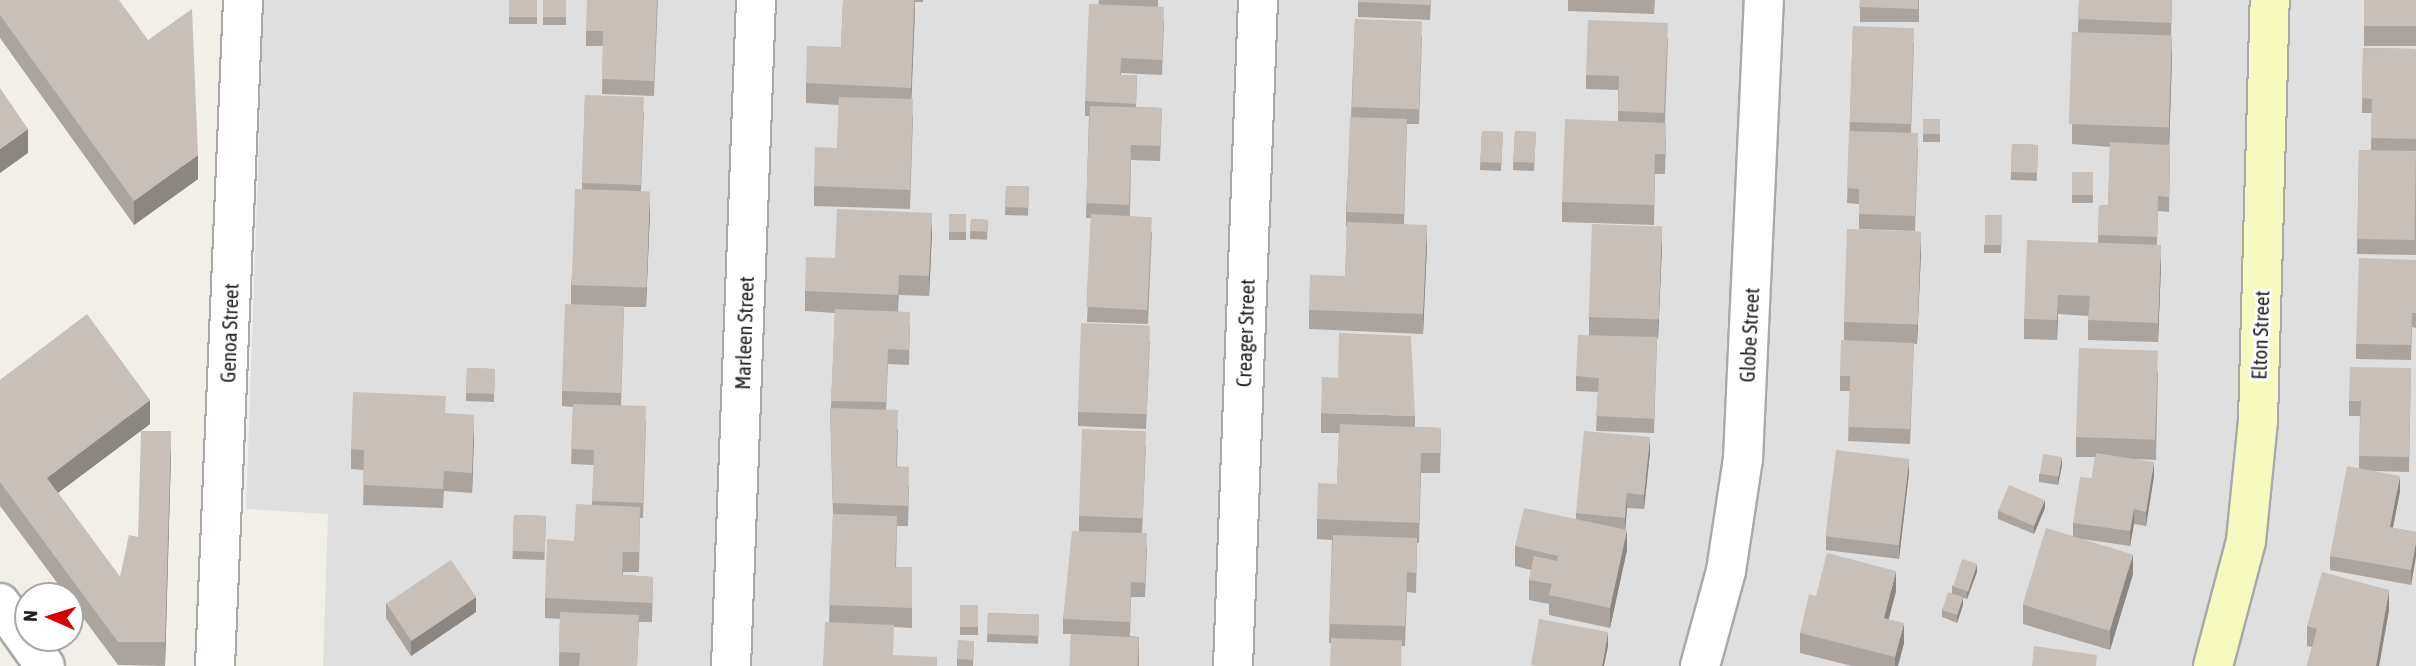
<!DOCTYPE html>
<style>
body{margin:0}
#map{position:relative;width:2416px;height:666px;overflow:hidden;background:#f2efe9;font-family:"Asap Condensed",sans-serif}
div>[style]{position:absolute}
.residential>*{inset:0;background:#e0dfdf}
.roads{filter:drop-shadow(2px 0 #a9a9a9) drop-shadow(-2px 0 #a9a9a9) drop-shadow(0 2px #a9a9a9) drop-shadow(0 -2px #a9a9a9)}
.street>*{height:38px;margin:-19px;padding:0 19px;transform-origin:19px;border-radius:19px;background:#fff}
.secondary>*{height:38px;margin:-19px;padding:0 19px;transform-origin:19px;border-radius:19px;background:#f7fabf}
.wall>*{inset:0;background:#aba49e;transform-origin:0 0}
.shaded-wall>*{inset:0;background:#8b8681}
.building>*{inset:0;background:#c7bfb8;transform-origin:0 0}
span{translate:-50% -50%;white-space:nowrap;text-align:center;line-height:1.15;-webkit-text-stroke:6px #fff;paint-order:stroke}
.street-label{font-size:21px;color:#222}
.north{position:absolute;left:14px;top:582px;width:70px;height:70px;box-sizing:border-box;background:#fff;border:2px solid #a7a7a7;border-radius:50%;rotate:273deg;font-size:19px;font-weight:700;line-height:28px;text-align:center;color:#222}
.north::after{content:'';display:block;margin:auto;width:24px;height:32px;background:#d40000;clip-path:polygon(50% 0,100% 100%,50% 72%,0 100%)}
</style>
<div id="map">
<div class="residential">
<i style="clip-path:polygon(264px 0,2416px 0,2416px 666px,323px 666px,328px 514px,246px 509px)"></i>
</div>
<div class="roads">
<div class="street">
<i style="left:0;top:603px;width:77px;rotate:54.5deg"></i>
<i style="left:215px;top:666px;width:667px;rotate:-87.59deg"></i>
<i style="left:731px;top:666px;width:666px;rotate:-87.85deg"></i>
<i style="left:1233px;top:666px;width:666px;rotate:-87.85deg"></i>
<i style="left:1700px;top:666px;width:98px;rotate:-74.7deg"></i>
<i style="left:1726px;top:571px;width:113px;rotate:-81.4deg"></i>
<i style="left:1743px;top:459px;width:459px;rotate:-87.4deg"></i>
</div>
<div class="secondary">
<i style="left:2213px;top:666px;width:129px;rotate:-75.2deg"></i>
<i style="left:2246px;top:541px;width:122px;rotate:-84.3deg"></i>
<i style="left:2258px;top:420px;width:420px;rotate:-88.4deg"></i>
</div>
</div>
<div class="wall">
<i style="clip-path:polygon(0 0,198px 179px,134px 225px,0 38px)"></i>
<i style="left:509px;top:0;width:28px;height:24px"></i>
<i style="left:543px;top:0;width:23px;height:25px"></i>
<i style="clip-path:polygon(658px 0,654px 96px,602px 94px,603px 46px,586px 46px,586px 31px)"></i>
<i style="clip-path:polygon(843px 0,923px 0,923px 2px,915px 2px,911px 99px,913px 119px,910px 209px,814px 206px,814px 186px,837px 148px,839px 105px,806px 103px,806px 83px,841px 47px)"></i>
<i style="clip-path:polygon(1099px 0,1158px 0,1158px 7px,1164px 22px,1162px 75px,1121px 73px,1121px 75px,1137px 75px,1136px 107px,1162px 108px,1160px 161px,1131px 160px,1130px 216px,1152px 232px,1148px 324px,1087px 322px,1091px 218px,1086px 218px,1089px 116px,1085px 116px,1085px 101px)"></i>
<i style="clip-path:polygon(1358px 0,1431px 0,1430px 20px,1358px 17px)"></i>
<i style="clip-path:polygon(1568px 0,1655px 0,1654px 14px,1568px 11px)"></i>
<i style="left:1860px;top:0;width:59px;height:22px"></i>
<i style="clip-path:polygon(2079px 0,2172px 0,2171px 36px,2172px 56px,2169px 145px,2170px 160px,2169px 212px,2158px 211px,2157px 245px,2161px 265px,2158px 342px,2088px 340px,2088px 316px,2058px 314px,2057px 340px,2024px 339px,2024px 319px,2098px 243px,2099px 206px,2108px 205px,2110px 147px,2072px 144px,2072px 32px,2078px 32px)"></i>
<i style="left:2364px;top:0;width:52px;height:46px"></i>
<i style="clip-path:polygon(1355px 19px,1422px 36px,1419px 124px,1407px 124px,1404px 224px,1427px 245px,1423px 334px,1309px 329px,1309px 310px,1345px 276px,1347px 227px,1346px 227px,1346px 212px,1351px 117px)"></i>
<i style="clip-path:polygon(1853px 26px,1914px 43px,1911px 133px,1918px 148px,1915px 231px,1859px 229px,1859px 204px,1847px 203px)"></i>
<i style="clip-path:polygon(1668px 38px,1665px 123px,1666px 143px,1665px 174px,1655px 174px,1654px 225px,1562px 222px,1562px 202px,1618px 121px,1618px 90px,1586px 89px,1586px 75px)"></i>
<i style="clip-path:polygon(2363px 48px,2416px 49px,2416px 255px,2357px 254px,2359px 150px,2371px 150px,2372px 113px,2362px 113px)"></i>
<i style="clip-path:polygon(585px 95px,644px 112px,641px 191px,650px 211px,646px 307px,624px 307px,621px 405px,646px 421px,643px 518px,640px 518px,639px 572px,623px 572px,623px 575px,653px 577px,652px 622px,639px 622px,637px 666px,559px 666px,560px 619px,545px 618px,545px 598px,592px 505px,594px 465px,571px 464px,573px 407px,562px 406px,562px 391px,571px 304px,571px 285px,582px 189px)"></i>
<i style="left:1923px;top:119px;width:17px;height:23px"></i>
<i style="left:1482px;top:131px;width:21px;height:39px;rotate:3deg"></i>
<i style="left:1515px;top:131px;width:21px;height:39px;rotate:3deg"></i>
<i style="left:2012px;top:144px;width:26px;height:36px;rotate:2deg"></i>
<i style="left:2072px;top:172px;width:21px;height:31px"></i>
<i style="left:1006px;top:186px;width:23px;height:29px;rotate:2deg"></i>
<i style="left:949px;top:214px;width:17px;height:26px"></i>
<i style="clip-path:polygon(2002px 215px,2001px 253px,1984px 253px,1984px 245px)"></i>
<i style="left:971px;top:219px;width:17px;height:20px;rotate:3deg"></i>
<i style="clip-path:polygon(932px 233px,929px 296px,899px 295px,898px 311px,910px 326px,909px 365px,888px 364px,886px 410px,898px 430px,897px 466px,909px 487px,908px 526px,897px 526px,896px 567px,912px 567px,912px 628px,894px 627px,823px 666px,829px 622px,833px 514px,830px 408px,831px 408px,835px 313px,805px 311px,805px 291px,835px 258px)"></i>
<i style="clip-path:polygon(1662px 246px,1658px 339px,1657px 339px,1654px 433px,1596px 431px,1598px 392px,1576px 391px,1576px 376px,1589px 335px,1589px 317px)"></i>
<i style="clip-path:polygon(1921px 251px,1917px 344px,1914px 344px,1910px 444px,1848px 441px,1850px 391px,1840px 391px,1840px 376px,1844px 340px,1844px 322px)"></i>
<i style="clip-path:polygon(2416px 260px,2416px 328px,2412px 327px,2411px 360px,2356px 359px,2356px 344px)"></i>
<i style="clip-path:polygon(1150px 341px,1146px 429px,1078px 426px,1078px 412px)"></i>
<i style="left:467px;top:368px;width:28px;height:33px;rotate:2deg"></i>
<i style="clip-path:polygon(2411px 368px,2409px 472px,2372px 471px,2400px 491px,2393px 528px,2416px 532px,2411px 585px,2330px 570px,2330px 556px,2359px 468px,2360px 416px,2349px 416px,2349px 401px)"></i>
<i style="clip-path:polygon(2158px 371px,2156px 460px,2136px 459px,2154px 476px,2146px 526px,2134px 524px,2130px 546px,2082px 539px,2133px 574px,2110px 650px,2023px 624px,2023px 605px,2073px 537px,2073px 523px,2092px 478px,2095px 457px,2076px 457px,2076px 437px)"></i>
<i style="clip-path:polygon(0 380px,150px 424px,58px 493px,120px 577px,138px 537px,171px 454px,165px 666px,118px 665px,70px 600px,70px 596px,67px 596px,0 506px)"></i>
<i style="clip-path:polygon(446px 413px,474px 435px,472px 493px,444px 491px,443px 508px,363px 505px,364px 470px,351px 469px,351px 449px)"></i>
<i style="clip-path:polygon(1321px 413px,1415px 416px,1415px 427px,1441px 428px,1440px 473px,1421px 473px,1419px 543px,1417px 543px,1416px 593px,1407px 592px,1405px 646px,1329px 643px,1332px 540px,1317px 539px,1317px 519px,1337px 484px,1339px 433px,1321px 433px)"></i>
<i style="clip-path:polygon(1146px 446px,1142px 533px,1147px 548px,1145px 597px,1131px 597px,1130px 636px,1139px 637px,1139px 666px,1070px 666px,1071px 634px,1063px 634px,1063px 619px,1079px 531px,1079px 516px)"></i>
<i style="clip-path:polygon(1650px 452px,1644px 509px,1627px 508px,1625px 530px,1627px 550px,1610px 628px,1549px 615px,1549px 604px,1529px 600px,1529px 580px,1531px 570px,1515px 566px,1515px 546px,1576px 519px,1576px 513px)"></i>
<i style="clip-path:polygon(2062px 465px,2058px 485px,2039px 482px,2039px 474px)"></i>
<i style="clip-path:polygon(1909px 473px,1899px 559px,1826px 550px,1826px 536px)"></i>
<i style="clip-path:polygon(2045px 508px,2034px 534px,1998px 519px,1998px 511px)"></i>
<i style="left:514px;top:515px;width:32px;height:44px;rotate:2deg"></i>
<i style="clip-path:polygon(1977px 572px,1967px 599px,1963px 598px,1963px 605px,1957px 623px,1942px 617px,1942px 610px,1952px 593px,1952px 586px)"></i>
<i style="clip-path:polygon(1896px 591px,1888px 619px,1904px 643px,1898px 666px,1852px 666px,1800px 653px,1800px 633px,1816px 596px)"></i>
<i style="clip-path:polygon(386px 603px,476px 612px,411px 656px,386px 618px)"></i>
<i style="left:960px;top:605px;width:18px;height:30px"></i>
<i style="clip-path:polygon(2389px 610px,2379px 666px,2307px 666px,2312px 647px,2307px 646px,2307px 626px)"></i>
<i style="left:988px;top:613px;width:51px;height:29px;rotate:2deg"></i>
<i style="clip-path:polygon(974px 641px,973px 666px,957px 666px,957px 659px)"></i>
</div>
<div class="shaded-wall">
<i style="clip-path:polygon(915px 0,915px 12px,911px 108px,911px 88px)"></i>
<i style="clip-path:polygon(2172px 36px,2172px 56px,2169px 151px,2169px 131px)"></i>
<i style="clip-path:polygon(28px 129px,28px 153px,0 173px,0 149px)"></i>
<i style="clip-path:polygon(198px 155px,198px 179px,134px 225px,134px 201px)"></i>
<i style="clip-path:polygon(650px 191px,650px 211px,646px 307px,646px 288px)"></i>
<i style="clip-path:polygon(932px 213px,932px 233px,929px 296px,929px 276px)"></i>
<i style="clip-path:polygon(1427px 225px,1427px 245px,1423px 334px,1423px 314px)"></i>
<i style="clip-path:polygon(1662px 226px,1662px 246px,1658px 339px,1658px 320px)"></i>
<i style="clip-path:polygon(1921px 231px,1921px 251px,1917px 344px,1917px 324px)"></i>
<i style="clip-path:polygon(2161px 245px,2161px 265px,2158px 342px,2158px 323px)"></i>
<i style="clip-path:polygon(2058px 295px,2058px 314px,2057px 340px,2057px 320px)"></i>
<i style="clip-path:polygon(150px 400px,150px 424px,47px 501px,47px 478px)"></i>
<i style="clip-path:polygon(474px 415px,474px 435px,472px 493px,472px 473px)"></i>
<i style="clip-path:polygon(171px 431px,171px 454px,165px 666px,165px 642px)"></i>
<i style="clip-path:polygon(1650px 437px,1650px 452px,1644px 509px,1644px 495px)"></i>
<i style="clip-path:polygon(2062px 457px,2062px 465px,2058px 485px,2058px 477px)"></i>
<i style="clip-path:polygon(1909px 459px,1909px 473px,1899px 559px,1899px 545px)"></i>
<i style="clip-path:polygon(2154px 462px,2154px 476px,2146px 526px,2146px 512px)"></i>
<i style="clip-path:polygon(2400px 476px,2400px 491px,2390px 542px,2390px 527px)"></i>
<i style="clip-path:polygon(1627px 493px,1627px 508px,1625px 533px,1625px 518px)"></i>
<i style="clip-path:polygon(2045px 500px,2045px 508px,2034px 534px,2034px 526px)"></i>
<i style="clip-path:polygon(2134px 509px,2134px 524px,2130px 546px,2130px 531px)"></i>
<i style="clip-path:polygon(1627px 530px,1627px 550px,1610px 628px,1610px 608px)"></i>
<i style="clip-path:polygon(2416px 542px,2416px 557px,2411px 585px,2411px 570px)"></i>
<i style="clip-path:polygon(2133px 554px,2133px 574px,2110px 650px,2110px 630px)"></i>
<i style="clip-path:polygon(1977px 564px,1977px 572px,1967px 599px,1967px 592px)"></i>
<i style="clip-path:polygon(1896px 571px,1896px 591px,1884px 638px,1884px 618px)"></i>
<i style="clip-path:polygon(2389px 590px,2389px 610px,2379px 666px,2376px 666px)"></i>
<i style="clip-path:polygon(476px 597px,476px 612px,411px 656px,411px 641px)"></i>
<i style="clip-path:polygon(1963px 597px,1963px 605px,1957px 623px,1957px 615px)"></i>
<i style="clip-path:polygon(1904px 623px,1904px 643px,1898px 666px,1895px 666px,1895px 657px)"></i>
<i style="clip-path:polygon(1608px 632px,1608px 646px,1604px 666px,1602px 666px)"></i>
</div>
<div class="building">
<i style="clip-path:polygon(0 0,119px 0,148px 40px,192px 9px,198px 155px,134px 201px,0 15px)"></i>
<i style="left:509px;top:0;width:28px;height:17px"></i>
<i style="left:543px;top:0;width:23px;height:17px"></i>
<i style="clip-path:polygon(587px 0,657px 0,654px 81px,602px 79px,603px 31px,586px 31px)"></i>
<i style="clip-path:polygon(843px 0,914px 0,911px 88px,806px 83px,807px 46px,841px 47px)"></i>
<i style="clip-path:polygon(1358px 0,1431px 0,1430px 5px,1358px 2px)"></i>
<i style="clip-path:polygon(1860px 0,1918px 0,1918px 9px,1859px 7px)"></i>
<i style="clip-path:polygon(2079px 0,2172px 0,2171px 23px,2078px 19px)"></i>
<i style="left:2364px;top:0;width:52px;height:26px"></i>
<i style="clip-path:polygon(1089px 4px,1164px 7px,1162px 60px,1121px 58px,1120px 75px,1137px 75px,1136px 104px,1085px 101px)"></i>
<i style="left:1355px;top:19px;width:67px;height:88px;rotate:2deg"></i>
<i style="clip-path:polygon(1588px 20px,1668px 23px,1664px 113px,1618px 111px,1619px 76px,1586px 75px)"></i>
<i style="left:1853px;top:26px;width:61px;height:96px;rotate:2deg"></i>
<i style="left:2072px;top:32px;width:100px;height:92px;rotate:2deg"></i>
<i style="clip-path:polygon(2363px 48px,2416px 49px,2416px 139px,2371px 138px,2372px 99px,2362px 98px)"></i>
<i style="clip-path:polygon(0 88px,28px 129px,0 149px)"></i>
<i style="left:585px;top:95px;width:59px;height:88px;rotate:2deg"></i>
<i style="clip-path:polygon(839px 97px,913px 99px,910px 190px,814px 186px,815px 147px,837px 148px)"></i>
<i style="clip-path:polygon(1090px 106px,1162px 108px,1160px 146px,1131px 145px,1129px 205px,1086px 203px)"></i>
<i style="left:1350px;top:117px;width:57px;height:95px;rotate:2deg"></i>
<i style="clip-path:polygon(1565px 119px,1666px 123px,1665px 154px,1655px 154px,1654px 205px,1562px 202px)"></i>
<i style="left:1923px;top:119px;width:17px;height:15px"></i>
<i style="left:1482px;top:131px;width:21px;height:31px;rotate:3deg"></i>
<i style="left:1515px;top:131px;width:21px;height:31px;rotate:3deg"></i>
<i style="clip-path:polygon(1849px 131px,1918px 133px,1915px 216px,1859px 214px,1859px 189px,1847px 188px)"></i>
<i style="clip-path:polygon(2110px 142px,2170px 145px,2169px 197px,2158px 196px,2157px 237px,2098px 235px,2099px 206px,2108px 205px)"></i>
<i style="left:2012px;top:144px;width:26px;height:28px;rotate:2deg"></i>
<i style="left:2359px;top:150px;width:57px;height:89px;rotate:1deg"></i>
<i style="left:2072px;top:172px;width:21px;height:23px"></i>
<i style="left:1006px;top:186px;width:23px;height:21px;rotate:2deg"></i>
<i style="left:575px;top:189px;width:75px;height:96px;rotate:2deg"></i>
<i style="clip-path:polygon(837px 209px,932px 213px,929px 276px,899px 275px,898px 295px,805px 291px,806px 257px,835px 258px)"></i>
<i style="left:949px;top:214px;width:17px;height:18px"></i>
<i style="left:1091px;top:214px;width:61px;height:93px;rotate:3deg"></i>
<i style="left:1985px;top:215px;width:17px;height:30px"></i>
<i style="left:971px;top:219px;width:17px;height:12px;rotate:3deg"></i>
<i style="clip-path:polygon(1347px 222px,1427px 225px,1423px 314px,1309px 310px,1310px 275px,1345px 276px)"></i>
<i style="left:1592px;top:224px;width:70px;height:93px;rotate:2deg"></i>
<i style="left:1847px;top:229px;width:74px;height:93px;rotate:2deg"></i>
<i style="clip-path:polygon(2027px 240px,2161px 245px,2158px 323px,2088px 320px,2090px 296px,2058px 295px,2057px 320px,2024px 319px)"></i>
<i style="clip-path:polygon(2359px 258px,2416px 260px,2416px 313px,2412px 313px,2411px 345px,2356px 344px)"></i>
<i style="left:565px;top:304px;width:59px;height:87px;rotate:2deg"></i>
<i style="clip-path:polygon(835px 309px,910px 312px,909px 350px,888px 349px,886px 402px,831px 401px)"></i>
<i style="clip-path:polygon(87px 314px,150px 400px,47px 478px,120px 577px,129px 535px,138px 537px,141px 431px,171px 431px,165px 642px,118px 642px,0 482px,0 380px)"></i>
<i style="left:1081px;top:323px;width:69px;height:89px;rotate:2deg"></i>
<i style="clip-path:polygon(1339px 333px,1411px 336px,1415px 416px,1321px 413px,1322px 377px,1338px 378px)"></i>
<i style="clip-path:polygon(1578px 335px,1657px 337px,1654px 419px,1596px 416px,1599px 378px,1576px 376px)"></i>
<i style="clip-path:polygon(1841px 340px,1914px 343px,1910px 429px,1848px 427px,1850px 376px,1840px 376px)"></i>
<i style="left:2079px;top:348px;width:79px;height:89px;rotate:2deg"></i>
<i style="clip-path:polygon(2350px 367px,2411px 368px,2409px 457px,2359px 456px,2361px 401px,2349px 401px)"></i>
<i style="left:467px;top:368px;width:28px;height:25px;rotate:2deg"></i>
<i style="clip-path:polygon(353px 392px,446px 396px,445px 413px,474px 415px,472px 473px,444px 471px,443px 489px,363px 485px,364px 450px,351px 449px)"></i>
<i style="clip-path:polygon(573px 404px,646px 406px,643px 503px,592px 501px,594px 450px,571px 449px)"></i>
<i style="clip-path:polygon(830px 408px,898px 410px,896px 466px,909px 467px,908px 506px,833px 503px)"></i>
<i style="clip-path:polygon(1340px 424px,1441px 428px,1440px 453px,1421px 453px,1419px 523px,1317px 519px,1318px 483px,1337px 484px)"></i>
<i style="left:1082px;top:429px;width:64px;height:87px;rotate:2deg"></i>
<i style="clip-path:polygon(1584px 431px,1650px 437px,1644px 495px,1627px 493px,1625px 518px,1576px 513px)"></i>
<i style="left:1836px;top:450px;width:74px;height:87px;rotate:7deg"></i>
<i style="clip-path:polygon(2096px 453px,2154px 462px,2146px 512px,2134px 509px,2130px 531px,2073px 523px,2080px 477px,2092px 478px)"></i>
<i style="left:2043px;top:454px;width:19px;height:20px;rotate:9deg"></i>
<i style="clip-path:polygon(2347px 466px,2400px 476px,2390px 527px,2416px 532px,2416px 542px,2411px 570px,2330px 556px)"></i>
<i style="left:2009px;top:485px;width:39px;height:28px;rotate:23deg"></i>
<i style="clip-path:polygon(576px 504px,640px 507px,639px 552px,623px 552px,622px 575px,653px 577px,652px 603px,545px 598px,547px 539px,574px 541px)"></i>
<i style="clip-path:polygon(1524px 508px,1627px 530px,1610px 608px,1549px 595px,1552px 584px,1529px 580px,1534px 556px,1557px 561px,1558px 556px,1515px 546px)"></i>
<i style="clip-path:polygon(833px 514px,897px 516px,895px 567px,912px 567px,912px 608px,829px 605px)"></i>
<i style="left:514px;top:515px;width:32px;height:36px;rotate:2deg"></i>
<i style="left:2046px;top:528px;width:91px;height:80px;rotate:17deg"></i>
<i style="clip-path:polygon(1072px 531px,1147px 533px,1145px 583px,1131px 582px,1130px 622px,1063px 619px)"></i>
<i style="clip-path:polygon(1333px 535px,1417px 538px,1416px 573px,1407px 572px,1405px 626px,1329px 624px)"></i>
<i style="clip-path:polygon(1827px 553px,1896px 571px,1884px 618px,1904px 623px,1895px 657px,1800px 633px,1809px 594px,1816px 596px)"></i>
<i style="left:1962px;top:559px;width:16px;height:29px;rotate:18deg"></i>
<i style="left:451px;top:560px;width:45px;height:78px;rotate:56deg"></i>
<i style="clip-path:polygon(2322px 572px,2389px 590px,2376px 666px,2307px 666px,2317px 629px,2307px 626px)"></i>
<i style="left:1948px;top:592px;width:16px;height:19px;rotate:18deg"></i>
<i style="left:960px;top:605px;width:18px;height:22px"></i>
<i style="clip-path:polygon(560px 612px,639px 615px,637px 666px,579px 666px,580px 653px,559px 652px)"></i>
<i style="left:988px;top:613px;width:51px;height:21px;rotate:2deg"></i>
<i style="clip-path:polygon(1539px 619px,1608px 632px,1602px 666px,1537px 666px,1531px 665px)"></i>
<i style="clip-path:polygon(825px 622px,894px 625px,893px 655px,937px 657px,937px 666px,823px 666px)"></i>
<i style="left:1071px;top:634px;width:68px;height:32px;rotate:3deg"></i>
<i style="left:1331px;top:638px;width:71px;height:28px;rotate:2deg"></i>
<i style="left:958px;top:640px;width:16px;height:19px;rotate:4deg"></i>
<i style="clip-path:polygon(2034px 646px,2097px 655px,2096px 666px,2032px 666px)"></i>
</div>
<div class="street-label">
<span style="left:229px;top:333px;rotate:-88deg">Genoa Street</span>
<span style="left:744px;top:333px;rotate:-88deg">Marleen Street</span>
<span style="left:1245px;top:333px;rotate:-88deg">Creager Street</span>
<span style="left:1749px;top:335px;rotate:-87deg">Globe Street</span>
<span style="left:2260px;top:335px;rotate:-88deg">Elton Street</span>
</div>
<div class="north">N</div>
</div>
